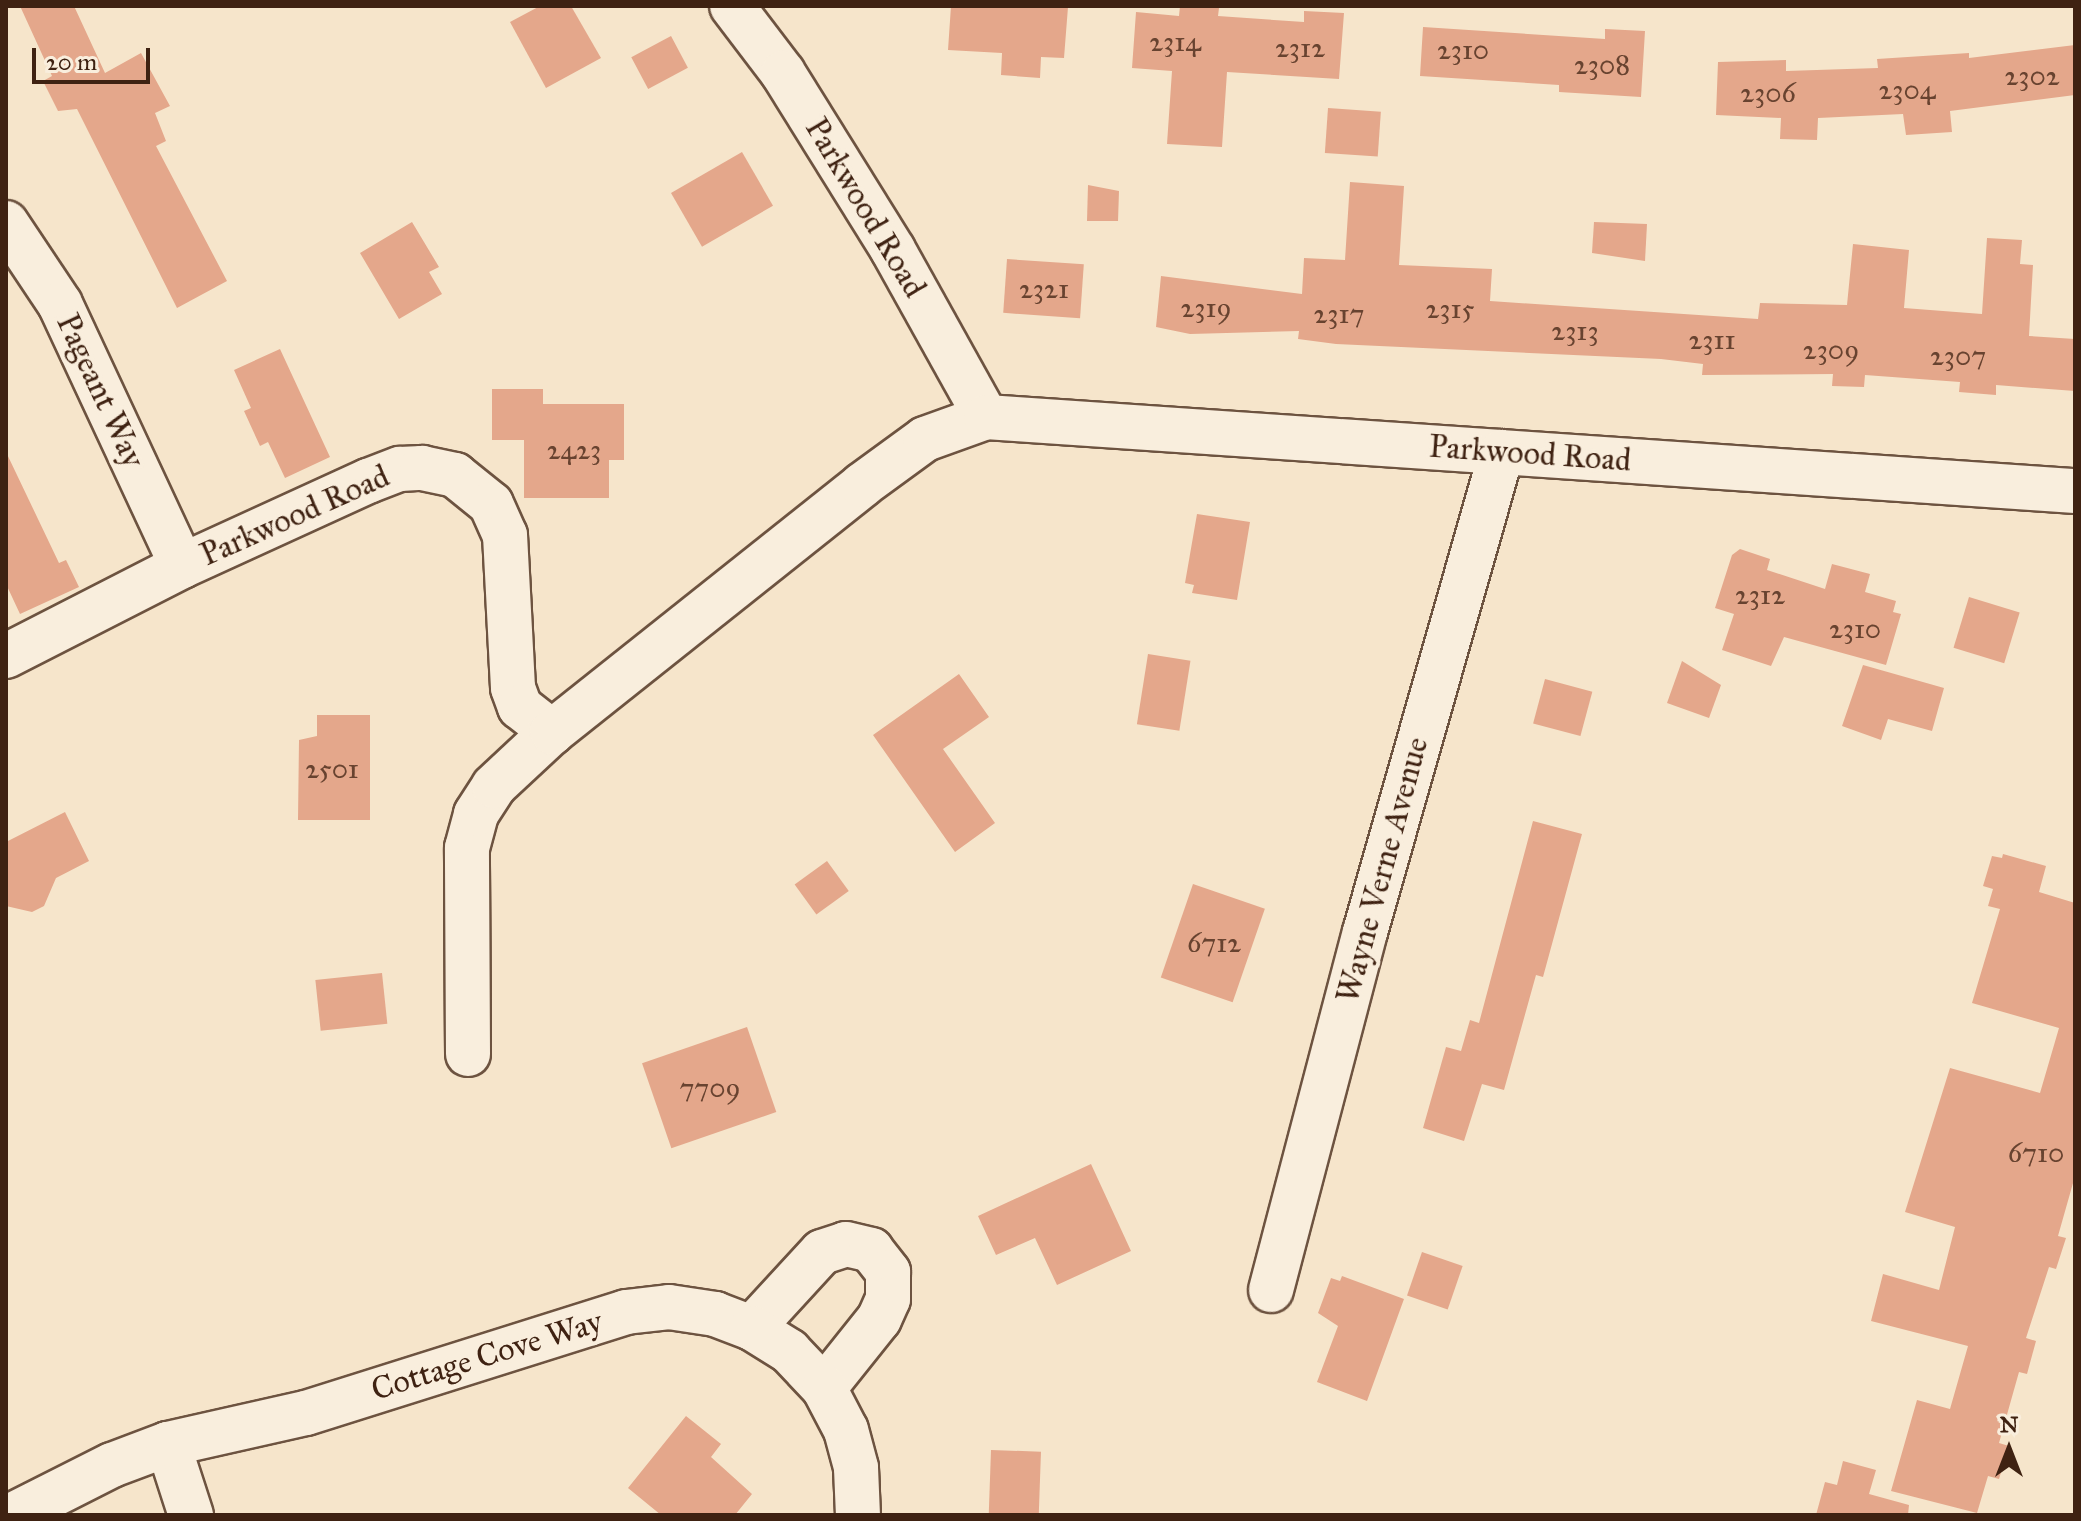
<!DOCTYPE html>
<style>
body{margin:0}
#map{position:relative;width:2081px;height:1521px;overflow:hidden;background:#f6e5cb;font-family:"IM FELL Great Primer",serif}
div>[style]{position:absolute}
.building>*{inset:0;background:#e4a78b;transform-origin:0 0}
.roads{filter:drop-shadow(2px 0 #6d5340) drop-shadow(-2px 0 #6d5340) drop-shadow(0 2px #6d5340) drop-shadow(0 -2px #6d5340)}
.street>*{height:44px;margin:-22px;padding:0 22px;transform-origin:22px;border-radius:22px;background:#f9eedd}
span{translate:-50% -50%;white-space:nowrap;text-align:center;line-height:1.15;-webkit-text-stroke:8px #f9eedd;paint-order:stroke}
.number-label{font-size:28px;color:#684330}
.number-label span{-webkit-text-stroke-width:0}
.street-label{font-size:32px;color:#3f2212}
.frame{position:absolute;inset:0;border:8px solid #3f2212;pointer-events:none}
.north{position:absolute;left:1969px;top:1409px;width:80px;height:80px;-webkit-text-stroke:6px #f9eedd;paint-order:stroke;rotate:0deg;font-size:22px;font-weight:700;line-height:32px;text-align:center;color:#3f2212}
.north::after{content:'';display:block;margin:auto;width:28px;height:36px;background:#3f2212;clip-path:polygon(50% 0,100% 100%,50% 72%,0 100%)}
.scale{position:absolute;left:32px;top:48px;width:118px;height:36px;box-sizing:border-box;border:4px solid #3f2212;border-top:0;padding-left:10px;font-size:24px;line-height:28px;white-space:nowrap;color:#3f2212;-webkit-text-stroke:6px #f9eedd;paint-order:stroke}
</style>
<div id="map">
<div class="building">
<i style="clip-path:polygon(20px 6px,74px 6px,105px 73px,141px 53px,170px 106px,155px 113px,166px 141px,156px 146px,227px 281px,177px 308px,77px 109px,58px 111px,43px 81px,52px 76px)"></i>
<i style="clip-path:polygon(540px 6px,571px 6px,601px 58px,546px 88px,510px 22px)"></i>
<i style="clip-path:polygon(951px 6px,1068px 7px,1064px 58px,1041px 57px,1040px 78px,1001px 75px,1002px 53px,948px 50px)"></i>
<i style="clip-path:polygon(1180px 6px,1219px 8px,1218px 16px,1304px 22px,1304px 11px,1344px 13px,1339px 79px,1227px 72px,1222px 147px,1167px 144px,1172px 71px,1132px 68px,1136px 12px,1179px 16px)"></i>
<i style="clip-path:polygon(1423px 27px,1605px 39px,1605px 29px,1645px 31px,1641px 97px,1559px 92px,1559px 85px,1420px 76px)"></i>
<i style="left:671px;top:36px;width:36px;height:45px;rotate:62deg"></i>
<i style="clip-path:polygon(2075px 45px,2075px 95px,1950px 111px,1952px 132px,1906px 135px,1903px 114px,1818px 118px,1817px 140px,1780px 139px,1781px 118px,1716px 115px,1718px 62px,1786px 60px,1786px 71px,1878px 68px,1877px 59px,1969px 53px,1969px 58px)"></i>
<i style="left:1328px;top:108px;width:53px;height:45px;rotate:4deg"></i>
<i style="left:742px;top:152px;width:62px;height:82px;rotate:60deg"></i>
<i style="clip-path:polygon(1350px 182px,1404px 186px,1399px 265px,1492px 269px,1490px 301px,1758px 319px,1760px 303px,1847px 305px,1853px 244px,1909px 250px,1904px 308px,1982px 314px,1987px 238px,2022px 240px,2020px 264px,2033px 265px,2029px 336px,2075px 339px,2075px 391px,1996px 385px,1996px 395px,1959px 392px,1960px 382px,1865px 375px,1864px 387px,1832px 386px,1833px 374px,1702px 375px,1703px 364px,1661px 359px,1336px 344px,1298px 339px,1299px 331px,1190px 334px,1156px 327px,1161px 276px,1302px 294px,1304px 258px,1345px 260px)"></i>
<i style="clip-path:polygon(1088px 185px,1119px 191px,1118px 221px,1087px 221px)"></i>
<i style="clip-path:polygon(412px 222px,439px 267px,429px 272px,442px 294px,399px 319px,360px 253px)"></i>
<i style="clip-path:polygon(1594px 222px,1647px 224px,1645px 261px,1592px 253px)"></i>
<i style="left:1007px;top:259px;width:77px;height:54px;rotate:4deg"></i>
<i style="clip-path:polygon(280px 349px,330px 457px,285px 478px,268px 442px,260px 446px,244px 411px,251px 408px,234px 370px)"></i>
<i style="clip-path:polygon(492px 389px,543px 389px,543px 404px,624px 404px,624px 460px,609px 460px,609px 498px,524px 498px,524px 440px,492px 440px)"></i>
<i style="clip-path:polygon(6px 452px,59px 563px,66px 560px,79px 587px,20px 614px,6px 584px)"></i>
<i style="clip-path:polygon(1197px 514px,1250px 522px,1237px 600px,1192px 593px,1194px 585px,1185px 583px)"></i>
<i style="clip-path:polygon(1740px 549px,1770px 559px,1767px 570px,1825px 589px,1832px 564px,1870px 574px,1865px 592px,1896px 601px,1893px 612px,1901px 614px,1886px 665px,1784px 637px,1771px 666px,1722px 650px,1734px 614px,1715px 608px,1732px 555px)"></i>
<i style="left:1969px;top:597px;width:53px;height:53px;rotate:17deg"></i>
<i style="left:1148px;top:654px;width:43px;height:71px;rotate:9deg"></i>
<i style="clip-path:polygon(1682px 661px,1721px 685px,1709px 718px,1667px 703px)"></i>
<i style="clip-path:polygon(1863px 665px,1944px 688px,1932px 731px,1888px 719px,1881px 740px,1842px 726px)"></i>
<i style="clip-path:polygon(959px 674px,989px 717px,943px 749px,995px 823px,955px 852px,873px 735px)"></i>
<i style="left:1545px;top:679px;width:49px;height:46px;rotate:15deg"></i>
<i style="clip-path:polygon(317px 715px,370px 715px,370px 820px,298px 820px,299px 740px,317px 736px)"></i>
<i style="clip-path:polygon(65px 812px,89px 861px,56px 878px,44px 906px,32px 912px,6px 906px,6px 842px)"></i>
<i style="clip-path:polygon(1533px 821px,1582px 834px,1543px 977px,1536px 975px,1504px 1090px,1482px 1084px,1464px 1141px,1423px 1128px,1446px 1047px,1461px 1051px,1470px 1020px,1479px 1023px)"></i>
<i style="clip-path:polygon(2003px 854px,2046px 866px,2039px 892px,2075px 903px,2075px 1176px,2058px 1236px,2066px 1238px,2056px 1269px,2049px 1267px,2026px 1338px,2036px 1341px,2027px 1374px,2019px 1372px,1999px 1443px,2009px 1446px,1999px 1479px,1988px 1476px,1977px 1513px,1891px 1491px,1917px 1400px,1950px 1409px,1968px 1346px,1871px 1321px,1883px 1274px,1939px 1290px,1955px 1227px,1905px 1212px,1950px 1068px,2040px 1093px,2059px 1028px,1972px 1003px,2000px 909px,1988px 906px,1993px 889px,1983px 886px,1992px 856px,2002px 858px)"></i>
<i style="left:827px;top:861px;width:37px;height:40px;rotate:54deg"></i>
<i style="left:1193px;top:884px;width:76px;height:99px;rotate:19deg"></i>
<i style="left:382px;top:973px;width:51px;height:67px;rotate:84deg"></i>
<i style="left:747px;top:1027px;width:90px;height:111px;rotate:71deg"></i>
<i style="clip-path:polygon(1091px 1164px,1131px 1251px,1057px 1285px,1035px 1238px,996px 1255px,978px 1216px)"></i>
<i style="left:1422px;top:1252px;width:43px;height:46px;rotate:19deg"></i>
<i style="clip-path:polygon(1342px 1276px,1404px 1299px,1367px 1401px,1317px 1382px,1338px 1326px,1318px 1313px,1331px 1278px,1340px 1281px)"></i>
<i style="clip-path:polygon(686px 1416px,721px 1444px,711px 1457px,752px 1494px,735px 1515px,661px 1515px,628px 1488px)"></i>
<i style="left:991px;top:1450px;width:50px;height:65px;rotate:2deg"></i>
<i style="clip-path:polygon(1843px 1461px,1876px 1470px,1869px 1494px,1909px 1505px,1908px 1515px,1816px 1515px,1825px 1482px,1837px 1485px)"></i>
</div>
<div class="roads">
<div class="street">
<i style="left:732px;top:6px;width:84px;rotate:52.7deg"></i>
<i style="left:783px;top:73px;width:208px;rotate:58.1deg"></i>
<i style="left:893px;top:250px;width:191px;rotate:60.9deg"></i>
<i style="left:6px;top:223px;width:97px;rotate:56.3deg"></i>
<i style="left:60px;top:304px;width:289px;rotate:65deg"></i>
<i style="left:6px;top:656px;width:198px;rotate:-27.1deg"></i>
<i style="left:182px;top:566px;width:205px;rotate:-24.6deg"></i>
<i style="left:368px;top:481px;width:34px;rotate:-21deg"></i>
<i style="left:400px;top:469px;width:22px;rotate:-3deg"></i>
<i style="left:422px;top:468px;width:34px;rotate:12deg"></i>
<i style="left:455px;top:475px;width:46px;rotate:38.9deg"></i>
<i style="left:491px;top:504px;width:34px;rotate:66deg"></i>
<i style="left:505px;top:535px;width:153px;rotate:87deg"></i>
<i style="left:513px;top:688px;width:20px;rotate:70deg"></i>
<i style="left:520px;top:707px;width:41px;rotate:38deg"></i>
<i style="left:468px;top:1054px;width:206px;rotate:-90.3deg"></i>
<i style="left:467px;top:848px;width:35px;rotate:-75deg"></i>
<i style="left:476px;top:814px;width:33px;rotate:-57deg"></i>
<i style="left:494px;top:786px;width:79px;rotate:-43deg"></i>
<i style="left:552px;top:732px;width:396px;rotate:-38.5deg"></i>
<i style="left:862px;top:485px;width:78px;rotate:-36.1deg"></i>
<i style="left:925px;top:439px;width:65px;rotate:-19.8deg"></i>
<i style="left:986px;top:417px;width:1092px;rotate:3.89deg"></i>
<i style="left:1271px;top:1290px;width:370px;rotate:-75.3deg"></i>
<i style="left:1365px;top:932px;width:499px;rotate:-74.1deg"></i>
<i style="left:752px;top:1328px;width:103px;rotate:-47.4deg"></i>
<i style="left:822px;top:1252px;width:25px;rotate:-18deg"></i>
<i style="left:846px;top:1244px;width:26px;rotate:13deg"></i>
<i style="left:871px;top:1250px;width:28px;rotate:52deg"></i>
<i style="left:888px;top:1272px;width:27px;rotate:90deg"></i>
<i style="left:888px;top:1299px;width:22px;rotate:114deg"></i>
<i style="left:879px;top:1319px;width:88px;rotate:128.6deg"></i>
<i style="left:168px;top:1444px;width:75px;rotate:72.1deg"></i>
<i style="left:13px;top:1515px;width:111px;rotate:-26.8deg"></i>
<i style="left:112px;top:1465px;width:60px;rotate:-20.6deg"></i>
<i style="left:168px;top:1444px;width:141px;rotate:-12.7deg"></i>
<i style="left:306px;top:1413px;width:336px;rotate:-17.5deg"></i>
<i style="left:626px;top:1312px;width:43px;rotate:-6.6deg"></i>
<i style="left:669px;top:1307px;width:47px;rotate:8.7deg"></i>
<i style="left:715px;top:1314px;width:40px;rotate:21deg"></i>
<i style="left:752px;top:1328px;width:44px;rotate:31.9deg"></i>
<i style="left:789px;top:1351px;width:51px;rotate:46.6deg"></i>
<i style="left:824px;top:1388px;width:47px;rotate:62.4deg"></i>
<i style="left:846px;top:1430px;width:39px;rotate:75deg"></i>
<i style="left:856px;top:1468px;width:47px;rotate:87.6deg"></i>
</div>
</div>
<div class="number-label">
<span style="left:1175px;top:42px">2314</span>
<span style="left:1300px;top:48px">2312</span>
<span style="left:1463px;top:50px">2310</span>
<span style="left:1602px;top:65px">2308</span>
<span style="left:2032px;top:76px">2302</span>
<span style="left:1907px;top:90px">2304</span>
<span style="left:1768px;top:93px">2306</span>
<span style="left:1044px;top:289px">2321</span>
<span style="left:1206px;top:308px">2319</span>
<span style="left:1450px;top:309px">2315</span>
<span style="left:1339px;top:314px">2317</span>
<span style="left:1575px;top:331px">2313</span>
<span style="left:1712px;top:340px">2311</span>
<span style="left:1831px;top:350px">2309</span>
<span style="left:1958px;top:356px">2307</span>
<span style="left:574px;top:450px">2423</span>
<span style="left:1760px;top:595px">2312</span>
<span style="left:1855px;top:629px">2310</span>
<span style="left:332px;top:769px">2501</span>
<span style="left:1214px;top:943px">6712</span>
<span style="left:710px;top:1088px">7709</span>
<span style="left:2036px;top:1153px">6710</span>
</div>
<div class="street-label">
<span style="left:865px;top:208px;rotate:59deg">Parkwood Road</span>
<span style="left:100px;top:391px;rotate:65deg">Pageant Way</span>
<span style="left:1530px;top:454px;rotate:4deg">Parkwood Road</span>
<span style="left:295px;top:516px;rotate:-24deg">Parkwood Road</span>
<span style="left:1383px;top:870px;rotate:-75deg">Wayne Verne Avenue</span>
<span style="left:487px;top:1356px;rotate:-17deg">Cottage Cove Way</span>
</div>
<div class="frame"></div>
<div class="north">N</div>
<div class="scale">20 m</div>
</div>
